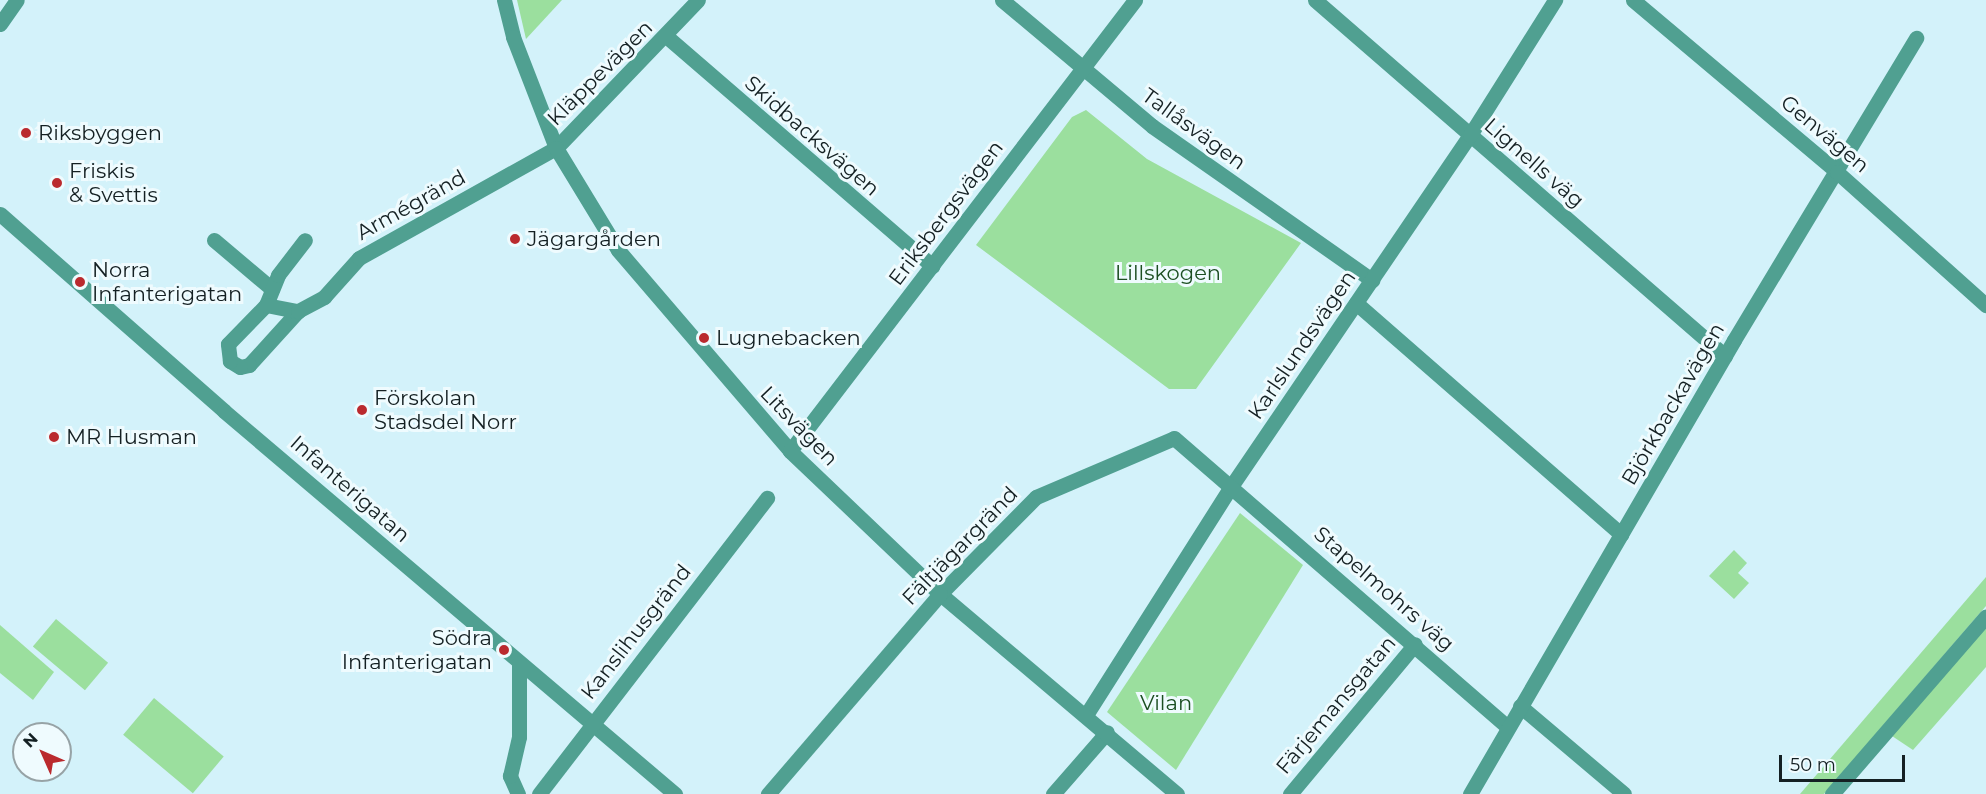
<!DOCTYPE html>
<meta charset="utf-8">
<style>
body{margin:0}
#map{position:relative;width:1986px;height:794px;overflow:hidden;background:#d3f2fa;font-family:Montserrat,sans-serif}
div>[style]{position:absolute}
.green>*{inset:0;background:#9bdf9e;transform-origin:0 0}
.minor>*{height:15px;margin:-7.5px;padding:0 7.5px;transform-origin:7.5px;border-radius:7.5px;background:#50a091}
.tertiary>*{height:15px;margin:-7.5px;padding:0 7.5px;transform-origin:7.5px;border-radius:7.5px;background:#50a091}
.dots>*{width:16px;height:16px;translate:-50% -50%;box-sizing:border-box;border:3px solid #effbfe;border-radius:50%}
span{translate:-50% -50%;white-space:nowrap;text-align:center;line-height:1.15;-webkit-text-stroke:6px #effbfe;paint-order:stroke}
.street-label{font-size:21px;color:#142023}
.poi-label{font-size:21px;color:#142023}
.left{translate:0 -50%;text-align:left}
.right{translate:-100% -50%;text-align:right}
.park-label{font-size:21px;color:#1c4f22}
.north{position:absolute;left:12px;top:722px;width:60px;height:60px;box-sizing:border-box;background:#effbfe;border:2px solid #97a3a6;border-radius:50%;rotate:315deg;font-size:16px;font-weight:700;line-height:24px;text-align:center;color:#142023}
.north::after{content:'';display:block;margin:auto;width:21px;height:27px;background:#ba2a2e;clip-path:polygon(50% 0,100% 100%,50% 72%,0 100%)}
.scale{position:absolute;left:1779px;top:755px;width:126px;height:27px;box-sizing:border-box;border:3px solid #142023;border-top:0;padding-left:8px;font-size:18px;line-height:21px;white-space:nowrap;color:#142023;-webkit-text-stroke:4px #effbfe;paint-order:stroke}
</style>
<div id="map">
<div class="green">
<i style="clip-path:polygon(517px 0,562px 0,526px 39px)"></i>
<i style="clip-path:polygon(1086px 110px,1147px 159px,1301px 243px,1196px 389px,1169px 389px,976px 245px,1072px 117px)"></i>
<i style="clip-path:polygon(1240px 513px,1303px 565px,1176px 770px,1107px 712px)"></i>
<i style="clip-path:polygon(1734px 550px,1747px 563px,1738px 573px,1749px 583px,1734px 599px,1709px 576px)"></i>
<i style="clip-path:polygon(1986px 577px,1986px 606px,1824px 794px,1800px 794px)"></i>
<i style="left:56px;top:619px;width:68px;height:36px;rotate:40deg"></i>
<i style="clip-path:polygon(0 625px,54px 672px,33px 700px,0 673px)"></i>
<i style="clip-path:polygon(1986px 626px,1986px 667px,1913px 750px,1892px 736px)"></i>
<i style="left:154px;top:698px;width:91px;height:48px;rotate:40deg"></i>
</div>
<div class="minor">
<i style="left:1002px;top:0;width:196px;rotate:40deg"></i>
<i style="left:1152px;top:126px;width:269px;rotate:35deg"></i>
<i style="left:1315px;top:0;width:543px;rotate:40.97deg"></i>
<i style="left:666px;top:36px;width:352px;rotate:40.8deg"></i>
<i style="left:0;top:214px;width:298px;rotate:41.3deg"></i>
<i style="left:224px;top:411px;width:592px;rotate:40.34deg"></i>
<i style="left:214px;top:240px;width:76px;rotate:40.2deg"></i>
<i style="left:1356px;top:303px;width:352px;rotate:41.1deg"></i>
<i style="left:266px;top:305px;width:32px;rotate:-68deg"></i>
<i style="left:278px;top:275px;width:44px;rotate:-52.4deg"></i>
<i style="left:298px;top:311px;width:73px;rotate:132.2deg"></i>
<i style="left:249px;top:365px;width:9px;rotate:167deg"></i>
<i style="left:240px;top:367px;width:12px;rotate:-149deg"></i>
<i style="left:230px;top:361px;width:17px;rotate:-97deg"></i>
<i style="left:228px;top:344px;width:54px;rotate:-45.7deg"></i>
<i style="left:266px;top:305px;width:33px;rotate:11deg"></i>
<i style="left:298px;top:311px;width:30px;rotate:-28deg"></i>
<i style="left:324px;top:297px;width:52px;rotate:-48.1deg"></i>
<i style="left:359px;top:258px;width:226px;rotate:-29.2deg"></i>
<i style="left:556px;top:148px;width:205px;rotate:-46.2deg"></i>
<i style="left:790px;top:451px;width:568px;rotate:-52.59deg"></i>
<i style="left:1520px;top:706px;width:136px;rotate:40.2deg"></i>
<i style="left:1086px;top:715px;width:272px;rotate:-57.6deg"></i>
<i style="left:1232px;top:485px;width:423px;rotate:-55.8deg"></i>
<i style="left:1470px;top:135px;width:160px;rotate:-57.8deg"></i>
<i style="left:518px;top:794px;width:20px;rotate:-114deg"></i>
<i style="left:510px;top:776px;width:40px;rotate:-77deg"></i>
<i style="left:519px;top:737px;width:74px;rotate:-90deg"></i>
<i style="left:539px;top:794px;width:374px;rotate:-52.4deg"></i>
<i style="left:1053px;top:794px;width:82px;rotate:-48.9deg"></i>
<i style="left:1177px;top:794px;width:310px;rotate:-139.8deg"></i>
<i style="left:940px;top:594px;width:136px;rotate:-45.3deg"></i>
<i style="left:1036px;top:497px;width:150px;rotate:-23.1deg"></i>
<i style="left:1174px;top:438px;width:440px;rotate:40.9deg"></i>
<i style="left:1290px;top:794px;width:195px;rotate:-50.2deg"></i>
<i style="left:1470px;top:794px;width:525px;rotate:-59.82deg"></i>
<i style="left:1734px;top:340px;width:353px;rotate:-58.9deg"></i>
<i style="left:1832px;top:794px;width:235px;rotate:-49.1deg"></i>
</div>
<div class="tertiary">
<i style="left:504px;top:0;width:38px;rotate:76deg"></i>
<i style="left:513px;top:37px;width:119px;rotate:68.8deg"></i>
<i style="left:556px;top:148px;width:119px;rotate:58.7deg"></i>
<i style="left:618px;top:250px;width:265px;rotate:49.4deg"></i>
<i style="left:790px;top:451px;width:207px;rotate:43.6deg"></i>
<i style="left:940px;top:594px;width:264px;rotate:130.7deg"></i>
<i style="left:1633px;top:0;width:267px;rotate:40.1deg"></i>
<i style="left:1837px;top:172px;width:200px;rotate:41.8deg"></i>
<i style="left:0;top:24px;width:29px;rotate:-55deg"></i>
</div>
<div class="dots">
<i style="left:26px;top:133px;background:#ba2a2e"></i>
<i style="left:57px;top:183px;background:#ba2a2e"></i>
<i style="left:515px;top:239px;background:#ba2a2e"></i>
<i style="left:80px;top:282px;background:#ba2a2e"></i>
<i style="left:704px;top:338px;background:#ba2a2e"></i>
<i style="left:362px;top:410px;background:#ba2a2e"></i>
<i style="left:54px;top:437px;background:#ba2a2e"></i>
<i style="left:504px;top:650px;background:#ba2a2e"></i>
</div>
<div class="street-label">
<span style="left:600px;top:73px;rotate:-45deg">Kläppevägen</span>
<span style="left:1194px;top:129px;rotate:36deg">Tallåsvägen</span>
<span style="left:1825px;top:134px;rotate:40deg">Genvägen</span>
<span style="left:812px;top:136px;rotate:41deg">Skidbacksvägen</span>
<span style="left:1534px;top:163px;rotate:41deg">Lignells väg</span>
<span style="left:411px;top:205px;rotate:-29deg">Armégränd</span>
<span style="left:946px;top:213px;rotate:-53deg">Eriksbergsvägen</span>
<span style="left:1302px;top:345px;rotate:-56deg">Karlslundsvägen</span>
<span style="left:1673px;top:404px;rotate:-60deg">Björkbackavägen</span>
<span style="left:799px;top:426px;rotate:46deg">Litsvägen</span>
<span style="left:350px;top:489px;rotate:41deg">Infanterigatan</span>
<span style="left:960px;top:546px;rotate:-46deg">Fältjägargränd</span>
<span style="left:1384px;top:589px;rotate:41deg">Stapelmohrs väg</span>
<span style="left:636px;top:632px;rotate:-52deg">Kanslihusgränd</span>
<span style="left:1336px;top:705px;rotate:-50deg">Färjemansgatan</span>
</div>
<div class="poi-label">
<span class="left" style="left:38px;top:133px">Riksbyggen</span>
<span class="left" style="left:69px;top:183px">Friskis<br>&amp; Svettis</span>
<span class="left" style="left:527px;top:239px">Jägargården</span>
<span class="left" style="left:92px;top:282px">Norra<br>Infanterigatan</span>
<span class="left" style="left:716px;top:338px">Lugnebacken</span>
<span class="left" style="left:374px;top:410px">Förskolan<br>Stadsdel Norr</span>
<span class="left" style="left:66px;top:437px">MR Husman</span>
<span class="right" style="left:492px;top:650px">Södra<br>Infanterigatan</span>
</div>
<div class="park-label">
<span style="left:1168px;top:273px">Lillskogen</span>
<span style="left:1166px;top:703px">Vilan</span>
</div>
<div class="north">N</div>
<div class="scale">50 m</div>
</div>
